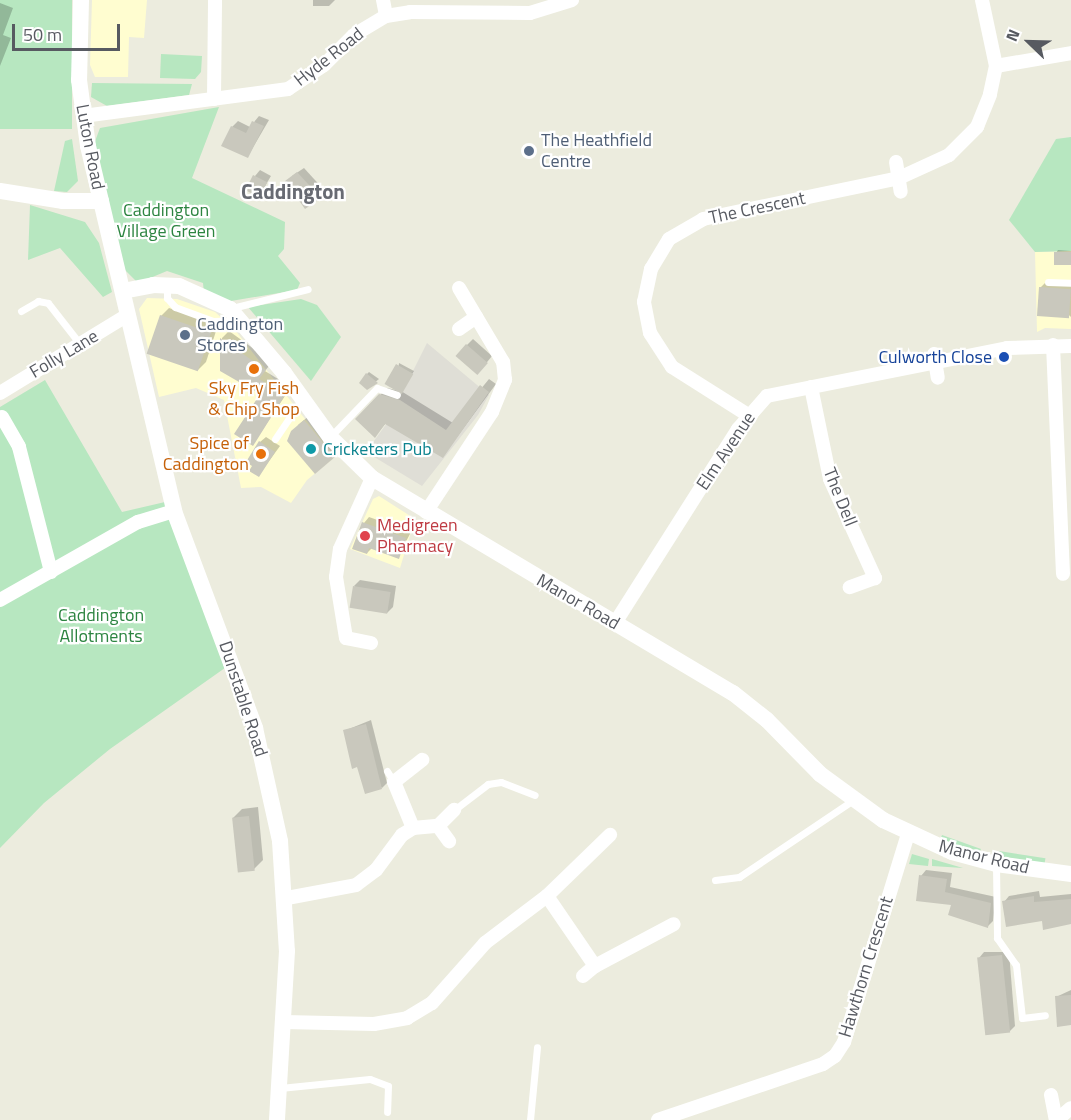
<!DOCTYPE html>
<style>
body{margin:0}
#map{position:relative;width:1071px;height:1120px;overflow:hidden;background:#ececde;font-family:"Titillium Web",sans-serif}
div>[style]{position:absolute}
.commercial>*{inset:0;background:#fffdd0}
.industrial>*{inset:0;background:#dfded6}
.green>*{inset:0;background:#b7e7c0;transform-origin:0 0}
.shadow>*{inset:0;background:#0003}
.building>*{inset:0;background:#c9c8bd;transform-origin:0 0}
.service>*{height:7px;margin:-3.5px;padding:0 3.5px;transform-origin:3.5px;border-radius:3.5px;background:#fff}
.minor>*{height:14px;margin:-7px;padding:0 7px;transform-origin:7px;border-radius:7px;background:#fff}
.tertiary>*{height:16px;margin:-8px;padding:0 8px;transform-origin:8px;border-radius:8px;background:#fff}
.dots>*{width:16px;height:16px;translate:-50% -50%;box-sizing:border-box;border:3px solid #fff;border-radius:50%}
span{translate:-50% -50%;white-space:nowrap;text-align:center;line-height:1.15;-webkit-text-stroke:4.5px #fff;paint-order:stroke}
.street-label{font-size:18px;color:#575a61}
.service-label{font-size:18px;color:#4e5e75}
.left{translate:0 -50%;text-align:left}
.park-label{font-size:18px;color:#2c8440}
.transit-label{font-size:18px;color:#164399}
.right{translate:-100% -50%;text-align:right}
.food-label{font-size:18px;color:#c56008}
.culture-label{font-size:18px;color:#0d838f}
.health-label{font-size:18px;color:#be3a42}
.quarter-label{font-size:21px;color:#686b73;font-weight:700}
.north{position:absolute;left:999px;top:12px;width:60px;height:60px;-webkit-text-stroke:4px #fff;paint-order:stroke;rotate:293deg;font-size:16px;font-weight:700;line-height:24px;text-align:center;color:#575a61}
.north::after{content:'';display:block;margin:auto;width:21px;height:27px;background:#575a61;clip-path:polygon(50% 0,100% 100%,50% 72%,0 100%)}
.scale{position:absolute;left:12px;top:24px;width:108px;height:27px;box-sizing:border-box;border:3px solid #575a61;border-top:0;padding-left:8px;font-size:18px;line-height:21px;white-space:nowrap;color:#575a61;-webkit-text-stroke:4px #fff;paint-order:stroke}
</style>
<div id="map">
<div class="commercial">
<i style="clip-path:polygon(92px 0,147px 0,144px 38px,129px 37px,128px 77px,95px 77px,90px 65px)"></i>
<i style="clip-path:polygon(1071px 251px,1071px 329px,1045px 328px,1037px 332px,1035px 252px)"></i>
<i style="clip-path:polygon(147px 298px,177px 299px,215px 312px,235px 330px,335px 457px,307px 480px,291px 503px,261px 487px,241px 488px,224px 400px,196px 388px,159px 397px,139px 309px)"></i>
<i style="clip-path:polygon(379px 496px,415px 519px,400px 568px,350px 549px,373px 499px)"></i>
</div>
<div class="industrial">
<i style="clip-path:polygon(427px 343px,489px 395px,478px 415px,422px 486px,366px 452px,387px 423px)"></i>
</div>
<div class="green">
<i style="left:0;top:0;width:72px;height:129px"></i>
<i style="clip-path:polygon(161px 54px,202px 56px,201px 72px,195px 79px,160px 78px)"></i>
<i style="clip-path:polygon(92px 83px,192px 84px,189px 95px,107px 106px,91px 97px)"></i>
<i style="clip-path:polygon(219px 107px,192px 178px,285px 222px,284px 249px,278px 256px,300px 283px,297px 290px,225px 302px,204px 293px,203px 283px,167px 271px,138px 283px,125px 270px,94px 144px,100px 128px)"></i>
<i style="clip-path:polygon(1071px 137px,1071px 251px,1035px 252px,1009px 220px,1056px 139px)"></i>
<i style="clip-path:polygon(72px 139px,78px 181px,67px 192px,54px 191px,65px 141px)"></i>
<i style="clip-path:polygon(30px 205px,85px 222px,99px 243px,112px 292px,103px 297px,60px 248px,28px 260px)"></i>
<i style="clip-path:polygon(301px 299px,317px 305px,341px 337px,311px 381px,248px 307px)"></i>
<i style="clip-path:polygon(45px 380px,122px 512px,165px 502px,232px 663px,110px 749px,44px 803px,0 848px,0 407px)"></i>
<i style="clip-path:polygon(942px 835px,981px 849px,979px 853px,940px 840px)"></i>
<i style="left:999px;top:851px;width:47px;height:6px;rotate:9deg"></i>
<i style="clip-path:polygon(912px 854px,929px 859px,928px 866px,909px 864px)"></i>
<i style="clip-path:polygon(932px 859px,963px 868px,932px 866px)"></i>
</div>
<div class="shadow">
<i style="clip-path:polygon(313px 0,335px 0,329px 6px,313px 6px)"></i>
<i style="clip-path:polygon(0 3px,13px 8px,3px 35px,11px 38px,0 66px)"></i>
<i style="clip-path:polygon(259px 116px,269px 120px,248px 156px,232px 127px,238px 121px,250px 127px)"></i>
<i style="clip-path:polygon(304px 168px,325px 191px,305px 207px,292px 176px)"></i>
<i style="clip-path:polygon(260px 170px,271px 176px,259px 196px,255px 176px)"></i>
<i style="clip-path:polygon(1058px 250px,1071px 251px,1071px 263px,1056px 253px)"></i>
<i style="clip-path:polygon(1048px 280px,1071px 280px,1071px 317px,1040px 288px)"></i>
<i style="clip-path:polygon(169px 308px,218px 325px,206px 362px,198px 370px,161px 316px)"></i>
<i style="clip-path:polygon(229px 331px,272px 362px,265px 371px,291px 387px,253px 444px,262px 393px,221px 370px,222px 338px)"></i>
<i style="clip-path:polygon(473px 339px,492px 356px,483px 367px,457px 355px)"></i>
<i style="clip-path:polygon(399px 363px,414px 371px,401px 391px,453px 423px,489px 379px,496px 384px,443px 456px,386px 423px,375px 436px,357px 419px,387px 388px,396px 390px)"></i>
<i style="clip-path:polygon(369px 372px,379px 379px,368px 388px,367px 374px)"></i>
<i style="clip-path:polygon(310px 415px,340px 450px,334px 456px,298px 425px)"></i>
<i style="clip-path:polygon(266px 437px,280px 446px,259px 475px,260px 442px)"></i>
<i style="clip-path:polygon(369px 517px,411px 532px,398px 557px,372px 548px,367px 553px,364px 523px)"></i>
<i style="clip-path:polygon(360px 580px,396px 586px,393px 607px,387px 613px,354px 586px)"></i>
<i style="clip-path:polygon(371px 720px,387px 783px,382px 788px,358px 765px,344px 731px)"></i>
<i style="clip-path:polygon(258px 807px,263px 860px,254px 869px,233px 818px,242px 809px)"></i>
<i style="clip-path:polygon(926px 870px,952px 873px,950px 887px,996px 897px,993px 921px,987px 927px,921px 876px)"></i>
<i style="clip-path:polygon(1039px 891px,1040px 897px,1071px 894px,1071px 922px,1044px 929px,1043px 920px,1004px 902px,1009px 896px)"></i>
<i style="clip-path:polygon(984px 952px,1009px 952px,1015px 1026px,1009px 1032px,979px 958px)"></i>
<i style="clip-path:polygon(1071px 990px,1071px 1024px,1056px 997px)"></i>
</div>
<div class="building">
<i style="clip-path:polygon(252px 121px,264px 126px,248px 158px,221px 146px,231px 126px,246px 133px)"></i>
<i style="clip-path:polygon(297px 172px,321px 198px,305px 209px,285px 181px)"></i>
<i style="left:253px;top:175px;width:16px;height:17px;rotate:27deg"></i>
<i style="left:1054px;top:252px;width:17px;height:13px"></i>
<i style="left:1039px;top:287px;width:32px;height:29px;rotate:4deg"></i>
<i style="left:160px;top:315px;width:54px;height:41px;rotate:19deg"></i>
<i style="clip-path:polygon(220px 338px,266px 370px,259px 379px,285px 395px,253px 446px,234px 434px,260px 394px,220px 371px)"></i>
<i style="left:466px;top:344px;width:29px;height:16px;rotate:41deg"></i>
<i style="left:396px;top:364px;width:20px;height:23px;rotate:30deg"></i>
<i style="clip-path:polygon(366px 373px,378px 383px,367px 390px,359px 383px)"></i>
<i style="clip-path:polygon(480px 385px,489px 392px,443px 458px,385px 424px,375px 438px,355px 419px,379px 394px,400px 400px,446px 430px)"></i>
<i style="clip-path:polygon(304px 420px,335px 457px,315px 474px,287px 441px,291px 431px)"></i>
<i style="clip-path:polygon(259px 441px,275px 452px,259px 477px,249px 471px,252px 466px,246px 462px)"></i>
<i style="clip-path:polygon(362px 522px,406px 538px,399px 559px,369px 548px,367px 554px,352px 549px)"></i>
<i style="left:353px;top:586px;width:38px;height:22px;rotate:9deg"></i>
<i style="clip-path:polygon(366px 724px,382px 789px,365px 794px,357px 767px,352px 769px,343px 730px)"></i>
<i style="left:249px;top:816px;width:55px;height:17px;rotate:84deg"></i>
<i style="clip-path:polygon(919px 875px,947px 879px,945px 892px,991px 903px,988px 928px,948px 915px,951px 905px,916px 901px)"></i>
<i style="clip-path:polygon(1034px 896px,1034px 902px,1071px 899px,1071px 924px,1043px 930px,1042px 921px,1006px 927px,1002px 901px)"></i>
<i style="left:1002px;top:955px;width:78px;height:25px;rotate:84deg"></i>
<i style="clip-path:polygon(1071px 995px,1071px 1025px,1057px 1027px,1055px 996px)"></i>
</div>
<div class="service">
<i style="left:1048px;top:282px;width:23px;rotate:2deg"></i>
<i style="left:167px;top:287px;width:11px;rotate:90deg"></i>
<i style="left:167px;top:298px;width:12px;rotate:48deg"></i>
<i style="left:175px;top:307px;width:40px;rotate:20.2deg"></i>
<i style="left:213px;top:321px;width:24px;rotate:-2deg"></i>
<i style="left:232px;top:308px;width:78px;rotate:-14deg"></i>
<i style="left:21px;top:311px;width:20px;rotate:-30deg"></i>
<i style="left:38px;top:301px;width:10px;rotate:11deg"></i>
<i style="left:48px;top:303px;width:52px;rotate:52deg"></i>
<i style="left:330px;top:437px;width:68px;rotate:-46.2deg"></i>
<i style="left:377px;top:388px;width:21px;rotate:19deg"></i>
<i style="left:275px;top:439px;width:48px;rotate:-56deg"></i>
<i style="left:387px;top:771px;width:13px;rotate:58deg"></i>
<i style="left:454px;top:810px;width:43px;rotate:-37.4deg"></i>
<i style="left:488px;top:784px;width:13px;rotate:-9deg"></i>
<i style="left:501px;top:782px;width:36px;rotate:21deg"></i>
<i style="left:996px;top:865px;width:73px;rotate:89.2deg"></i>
<i style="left:997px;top:938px;width:33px;rotate:55deg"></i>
<i style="left:1016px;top:965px;width:53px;rotate:83.5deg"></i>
<i style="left:1022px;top:1018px;width:23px;rotate:-7deg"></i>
<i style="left:715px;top:880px;width:24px;rotate:-7deg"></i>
<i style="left:739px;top:877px;width:138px;rotate:-34deg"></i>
<i style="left:280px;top:1088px;width:90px;rotate:-5.7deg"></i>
<i style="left:370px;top:1079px;width:19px;rotate:21deg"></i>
<i style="left:388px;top:1086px;width:26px;rotate:92deg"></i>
<i style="left:530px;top:1120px;width:73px;rotate:-84.5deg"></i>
</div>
<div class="minor">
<i style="left:383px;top:0;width:16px;rotate:79deg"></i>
<i style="left:996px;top:66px;width:76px;rotate:-9.8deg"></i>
<i style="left:214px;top:99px;width:99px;rotate:-89.4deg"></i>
<i style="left:83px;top:116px;width:207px;rotate:-7.5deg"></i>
<i style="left:288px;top:89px;width:43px;rotate:-33.7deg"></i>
<i style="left:324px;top:65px;width:42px;rotate:-45deg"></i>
<i style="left:354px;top:35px;width:37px;rotate:-31deg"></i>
<i style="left:386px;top:16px;width:24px;rotate:-9deg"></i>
<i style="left:410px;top:12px;width:120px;rotate:0.5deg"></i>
<i style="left:530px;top:13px;width:44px;rotate:-17.2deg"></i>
<i style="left:896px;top:162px;width:30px;rotate:81deg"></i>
<i style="left:459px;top:329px;width:21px;rotate:-35deg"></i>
<i style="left:1053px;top:345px;width:229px;rotate:87.5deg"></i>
<i style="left:934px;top:354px;width:24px;rotate:81deg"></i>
<i style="left:811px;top:387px;width:94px;rotate:78.3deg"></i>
<i style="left:830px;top:479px;width:109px;rotate:65.6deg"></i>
<i style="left:875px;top:578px;width:27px;rotate:160deg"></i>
<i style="left:0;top:393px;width:150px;rotate:-31.4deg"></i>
<i style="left:748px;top:415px;width:90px;rotate:-147.7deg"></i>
<i style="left:672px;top:367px;width:40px;rotate:-122.9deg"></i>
<i style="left:650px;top:333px;width:32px;rotate:-101deg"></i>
<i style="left:644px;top:302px;width:34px;rotate:-78deg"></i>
<i style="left:651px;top:269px;width:35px;rotate:-59deg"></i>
<i style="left:669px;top:239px;width:39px;rotate:-30deg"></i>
<i style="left:703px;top:219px;width:200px;rotate:-11.8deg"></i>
<i style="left:899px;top:178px;width:55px;rotate:-24.7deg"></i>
<i style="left:949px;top:155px;width:40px;rotate:-45deg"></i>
<i style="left:977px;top:127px;width:35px;rotate:-68deg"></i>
<i style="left:990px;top:94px;width:29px;rotate:-78deg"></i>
<i style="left:996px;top:66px;width:67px;rotate:-102deg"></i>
<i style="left:2px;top:417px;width:34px;rotate:60deg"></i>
<i style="left:19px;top:447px;width:129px;rotate:75.6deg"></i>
<i style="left:426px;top:512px;width:120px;rotate:-56.6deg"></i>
<i style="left:492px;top:412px;width:35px;rotate:-68deg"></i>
<i style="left:505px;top:380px;width:18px;rotate:-96deg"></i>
<i style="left:503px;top:362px;width:86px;rotate:-120.7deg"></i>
<i style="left:0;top:600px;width:159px;rotate:-29.5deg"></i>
<i style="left:138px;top:522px;width:38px;rotate:-17deg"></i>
<i style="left:615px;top:623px;width:230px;rotate:-57.6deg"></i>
<i style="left:738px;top:429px;width:44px;rotate:-48.7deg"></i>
<i style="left:767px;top:396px;width:245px;rotate:-11.3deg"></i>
<i style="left:1007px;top:348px;width:64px;rotate:-1.8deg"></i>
<i style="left:371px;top:643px;width:25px;rotate:-169deg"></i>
<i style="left:346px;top:638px;width:62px;rotate:-99.3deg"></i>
<i style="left:336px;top:577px;width:28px;rotate:-82deg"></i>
<i style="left:340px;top:549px;width:78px;rotate:-65.7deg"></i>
<i style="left:438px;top:826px;width:19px;rotate:54deg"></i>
<i style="left:413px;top:828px;width:50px;rotate:-112.4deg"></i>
<i style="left:394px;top:782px;width:36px;rotate:-38deg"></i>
<i style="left:547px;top:896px;width:85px;rotate:55.6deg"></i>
<i style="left:595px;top:966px;width:89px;rotate:-28deg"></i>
<i style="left:287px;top:898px;width:70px;rotate:-10.7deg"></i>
<i style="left:356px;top:885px;width:25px;rotate:-37deg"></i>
<i style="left:376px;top:870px;width:44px;rotate:-53.4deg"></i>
<i style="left:402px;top:835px;width:13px;rotate:-32deg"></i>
<i style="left:413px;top:828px;width:25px;rotate:-5deg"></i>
<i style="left:438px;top:826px;width:23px;rotate:-45deg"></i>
<i style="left:583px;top:976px;width:16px;rotate:-40deg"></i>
<i style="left:284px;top:1022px;width:90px;rotate:1.3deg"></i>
<i style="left:374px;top:1024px;width:34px;rotate:-10deg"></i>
<i style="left:407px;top:1018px;width:29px;rotate:-31deg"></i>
<i style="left:432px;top:1003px;width:80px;rotate:-48.5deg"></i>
<i style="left:485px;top:943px;width:78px;rotate:-37.2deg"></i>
<i style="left:547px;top:896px;width:88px;rotate:-44.1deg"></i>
<i style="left:1051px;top:1095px;width:25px;rotate:79deg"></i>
<i style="left:658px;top:1120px;width:174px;rotate:-18.7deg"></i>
<i style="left:823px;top:1064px;width:14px;rotate:-34deg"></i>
<i style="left:835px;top:1056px;width:17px;rotate:-57deg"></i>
<i style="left:844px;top:1042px;width:218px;rotate:-72.9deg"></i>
<i style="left:1057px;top:1120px;width:18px;rotate:-41deg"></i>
</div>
<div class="tertiary">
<i style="left:81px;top:0;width:80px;rotate:91.4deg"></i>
<i style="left:79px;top:80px;width:67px;rotate:82.2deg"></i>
<i style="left:88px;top:146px;width:375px;rotate:76.7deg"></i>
<i style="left:174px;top:511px;width:232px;rotate:69.5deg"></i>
<i style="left:255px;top:728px;width:116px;rotate:77.5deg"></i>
<i style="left:280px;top:841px;width:110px;rotate:86.4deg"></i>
<i style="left:287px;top:951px;width:169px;rotate:93.4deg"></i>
<i style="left:0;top:191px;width:64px;rotate:9deg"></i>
<i style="left:63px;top:201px;width:38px"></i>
<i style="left:123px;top:291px;width:31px;rotate:-11deg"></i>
<i style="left:153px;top:285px;width:26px;rotate:2deg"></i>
<i style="left:179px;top:286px;width:56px;rotate:24.3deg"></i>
<i style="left:230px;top:309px;width:84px;rotate:49.8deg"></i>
<i style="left:284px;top:373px;width:79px;rotate:54.3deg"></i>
<i style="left:330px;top:437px;width:59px;rotate:44.3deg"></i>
<i style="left:372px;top:478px;width:420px;rotate:30.8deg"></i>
<i style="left:733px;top:693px;width:43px;rotate:38.5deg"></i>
<i style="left:767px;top:720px;width:76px;rotate:45.5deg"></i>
<i style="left:820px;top:774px;width:78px;rotate:36.1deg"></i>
<i style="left:883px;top:820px;width:76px;rotate:24.9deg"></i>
<i style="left:952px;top:852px;width:46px;rotate:15.3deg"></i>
<i style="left:996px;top:864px;width:76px;rotate:7.6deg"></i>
</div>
<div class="dots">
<i style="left:529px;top:151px;background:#5c6f8a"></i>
<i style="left:185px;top:335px;background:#5c6f8a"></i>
<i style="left:1004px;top:357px;background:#1a4fb4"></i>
<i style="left:254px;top:369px;background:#e8710a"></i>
<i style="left:311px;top:449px;background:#0f9aa8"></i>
<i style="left:261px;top:454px;background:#e8710a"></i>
<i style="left:365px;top:536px;background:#e0444e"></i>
</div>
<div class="street-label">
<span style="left:329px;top:57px;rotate:-38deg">Hyde Road</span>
<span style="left:90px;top:147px;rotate:79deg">Luton Road</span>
<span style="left:757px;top:208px;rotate:-12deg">The Crescent</span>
<span style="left:64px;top:354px;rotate:-31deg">Folly Lane</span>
<span style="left:726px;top:451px;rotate:-56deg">Elm Avenue</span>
<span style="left:840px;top:497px;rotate:68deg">The Dell</span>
<span style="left:578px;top:602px;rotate:30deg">Manor Road</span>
<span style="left:243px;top:699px;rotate:72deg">Dunstable Road</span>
<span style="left:984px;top:857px;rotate:14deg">Manor Road</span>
<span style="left:866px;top:967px;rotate:-73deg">Hawthorn Crescent</span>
</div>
<div class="service-label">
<span class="left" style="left:541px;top:151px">The Heathfield<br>Centre</span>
<span class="left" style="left:197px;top:335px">Caddington<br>Stores</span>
</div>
<div class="park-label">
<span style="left:166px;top:221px">Caddington<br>Village Green</span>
<span style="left:101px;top:626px">Caddington<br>Allotments</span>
</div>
<div class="transit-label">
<span class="right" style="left:992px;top:357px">Culworth Close</span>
</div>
<div class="food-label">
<span style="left:254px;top:399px">Sky Fry Fish<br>&amp; Chip Shop</span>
<span class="right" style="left:249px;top:454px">Spice of<br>Caddington</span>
</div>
<div class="culture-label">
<span class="left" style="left:323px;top:449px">Cricketers Pub</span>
</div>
<div class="health-label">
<span class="left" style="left:377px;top:536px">Medigreen<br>Pharmacy</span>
</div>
<div class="quarter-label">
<span style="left:293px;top:191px">Caddington</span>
</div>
<div class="north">N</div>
<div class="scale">50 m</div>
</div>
